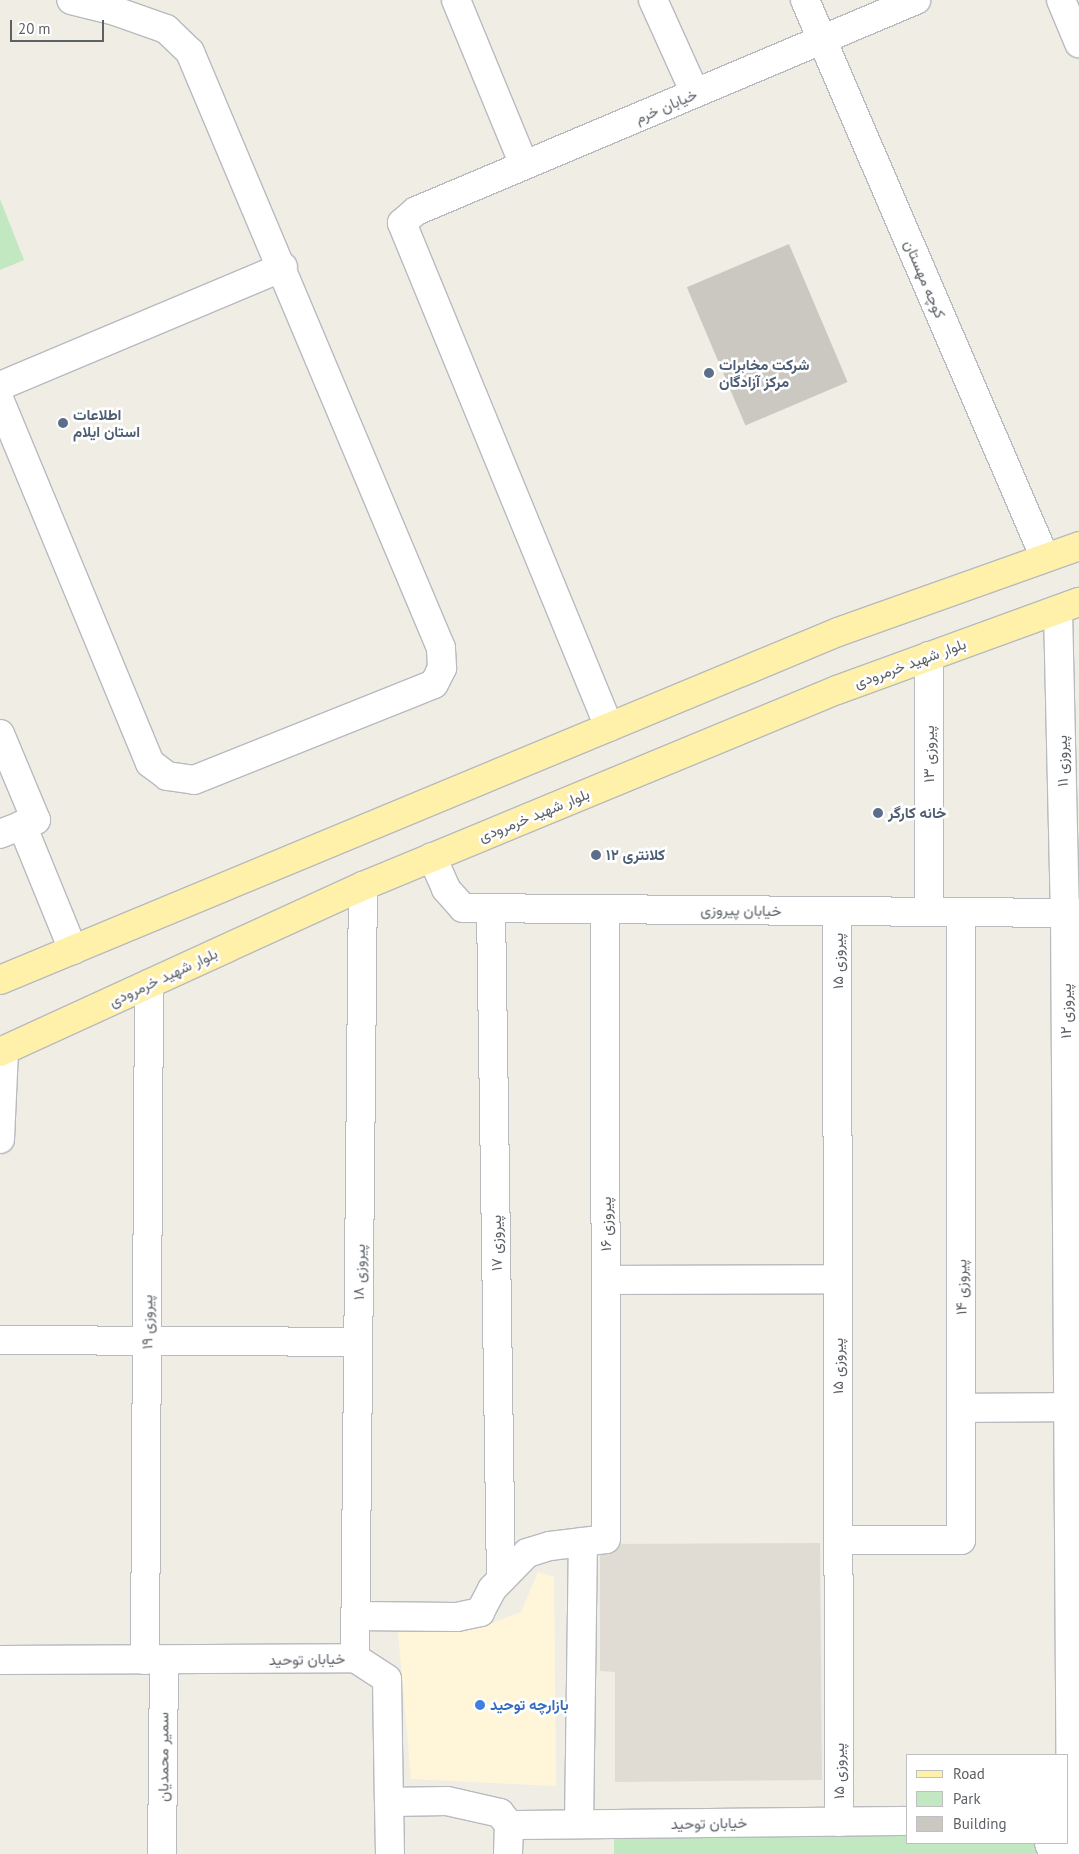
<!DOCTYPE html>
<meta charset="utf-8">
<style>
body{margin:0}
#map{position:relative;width:1079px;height:1854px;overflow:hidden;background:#f0ede5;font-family:"PT Sans",Vazirmatn,sans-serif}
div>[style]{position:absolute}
.commercial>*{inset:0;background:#fff6da}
.education>*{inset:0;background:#e0dcd3}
.green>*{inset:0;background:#c1e8c0}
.building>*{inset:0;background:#cbc8c2;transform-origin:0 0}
.roads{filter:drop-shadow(1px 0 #b7bbbf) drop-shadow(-1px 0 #b7bbbf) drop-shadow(0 1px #b7bbbf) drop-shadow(0 -1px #b7bbbf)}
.minor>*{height:28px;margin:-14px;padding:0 14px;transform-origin:14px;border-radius:14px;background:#fff}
.major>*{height:28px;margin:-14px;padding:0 14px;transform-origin:14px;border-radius:14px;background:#fff0aa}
.dots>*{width:14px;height:14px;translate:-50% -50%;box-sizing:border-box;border:2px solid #fff;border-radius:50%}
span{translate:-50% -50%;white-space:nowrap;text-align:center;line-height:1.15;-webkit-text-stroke:5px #fff;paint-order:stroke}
.street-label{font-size:15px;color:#5c6166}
.service-label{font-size:15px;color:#4e5e75;font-weight:700}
.left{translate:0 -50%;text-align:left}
.shop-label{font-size:15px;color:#366cbe;font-weight:700}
.legend{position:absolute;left:906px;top:1754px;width:162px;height:90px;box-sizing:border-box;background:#fff;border:1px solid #bec0c2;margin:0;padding:6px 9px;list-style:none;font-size:15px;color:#5c6166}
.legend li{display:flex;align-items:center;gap:10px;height:25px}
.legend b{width:25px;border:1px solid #bec0c2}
.scale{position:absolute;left:10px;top:20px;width:94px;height:22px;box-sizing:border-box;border:2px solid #5c6166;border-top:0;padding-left:6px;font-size:15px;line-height:18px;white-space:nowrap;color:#5c6166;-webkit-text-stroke:4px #fff;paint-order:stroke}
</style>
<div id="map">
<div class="commercial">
<i style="clip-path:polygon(538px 1572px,554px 1577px,556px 1786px,411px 1779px,398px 1632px,480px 1628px,521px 1612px)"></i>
</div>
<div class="education">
<i style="clip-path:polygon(820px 1543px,822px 1780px,615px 1782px,615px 1672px,600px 1671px,600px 1544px)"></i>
</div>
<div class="green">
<i style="clip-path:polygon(0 199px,24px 260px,0 270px)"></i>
<i style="clip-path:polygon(908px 1830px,908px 1843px,1040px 1843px,1040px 1854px,614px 1854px,614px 1833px)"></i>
</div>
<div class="building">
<i style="left:789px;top:244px;width:150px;height:111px;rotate:67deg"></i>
</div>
<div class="roads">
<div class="minor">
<i style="left:456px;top:0;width:178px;rotate:67.6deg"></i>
<i style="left:653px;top:0;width:102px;rotate:65.7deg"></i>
<i style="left:805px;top:0;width:607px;rotate:66.73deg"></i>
<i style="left:1061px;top:0;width:47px;rotate:67.3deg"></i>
<i style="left:0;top:386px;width:307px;rotate:-22.8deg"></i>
<i style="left:0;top:401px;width:392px;rotate:67.5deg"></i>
<i style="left:150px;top:763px;width:21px;rotate:37deg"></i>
<i style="left:167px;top:776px;width:27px;rotate:8deg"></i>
<i style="left:194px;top:780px;width:258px;rotate:-21.8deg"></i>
<i style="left:434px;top:684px;width:18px;rotate:-63deg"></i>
<i style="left:442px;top:668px;width:20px;rotate:-93deg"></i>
<i style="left:441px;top:648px;width:647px;rotate:-112.84deg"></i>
<i style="left:190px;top:52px;width:33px;rotate:-136deg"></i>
<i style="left:166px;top:29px;width:54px;rotate:-160.6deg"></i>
<i style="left:115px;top:11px;width:45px;rotate:-166deg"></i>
<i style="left:1058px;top:610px;width:303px;rotate:88.7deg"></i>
<i style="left:1065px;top:913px;width:941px;rotate:89.63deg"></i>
<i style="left:609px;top:727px;width:545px;rotate:-112.33deg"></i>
<i style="left:402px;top:223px;width:18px;rotate:-41deg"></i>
<i style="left:416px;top:211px;width:543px;rotate:-22.88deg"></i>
<i style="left:0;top:734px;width:93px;rotate:67.3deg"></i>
<i style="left:36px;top:820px;width:39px;rotate:159deg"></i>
<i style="left:22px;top:825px;width:135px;rotate:67.8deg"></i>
<i style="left:432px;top:857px;width:35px;rotate:66deg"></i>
<i style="left:446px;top:889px;width:25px;rotate:48deg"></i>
<i style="left:463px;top:908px;width:616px;rotate:0.47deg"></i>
<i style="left:491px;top:908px;width:671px;rotate:89.15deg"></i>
<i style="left:837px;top:911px;width:911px;rotate:89.87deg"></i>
<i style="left:929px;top:912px;width:256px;rotate:-90deg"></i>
<i style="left:0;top:1139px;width:88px;rotate:-87.4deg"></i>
<i style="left:606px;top:1280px;width:232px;rotate:-0.2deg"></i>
<i style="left:0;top:1340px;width:358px;rotate:0.3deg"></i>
<i style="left:961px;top:1408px;width:118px;rotate:-0.5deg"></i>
<i style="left:839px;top:1540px;width:122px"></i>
<i style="left:961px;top:1540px;width:628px;rotate:-90deg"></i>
<i style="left:355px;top:1616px;width:102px;rotate:0.6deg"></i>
<i style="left:457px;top:1617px;width:24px;rotate:-12deg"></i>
<i style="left:480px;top:1612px;width:26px;rotate:-62deg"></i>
<i style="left:492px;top:1589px;width:50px;rotate:-45.8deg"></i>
<i style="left:527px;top:1553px;width:24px;rotate:-17deg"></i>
<i style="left:550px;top:1546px;width:56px;rotate:-7.1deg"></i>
<i style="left:606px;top:1539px;width:630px;rotate:-90.09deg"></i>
<i style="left:355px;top:1658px;width:772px;rotate:-89.41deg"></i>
<i style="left:0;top:1660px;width:355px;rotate:-0.3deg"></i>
<i style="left:355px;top:1658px;width:38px;rotate:33deg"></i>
<i style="left:387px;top:1679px;width:123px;rotate:89.1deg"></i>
<i style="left:389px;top:1802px;width:58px;rotate:-1deg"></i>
<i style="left:447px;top:1801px;width:54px;rotate:12.8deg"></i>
<i style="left:500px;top:1813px;width:15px;rotate:53deg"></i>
<i style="left:509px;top:1825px;width:29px;rotate:92deg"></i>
<i style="left:145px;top:1660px;width:676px;rotate:-89.66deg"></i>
<i style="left:389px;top:1802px;width:52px;rotate:88.9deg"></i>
<i style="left:579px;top:1824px;width:282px;rotate:-89.2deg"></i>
<i style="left:509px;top:1825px;width:399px;rotate:-0.6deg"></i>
<i style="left:1049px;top:1843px;width:12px;rotate:70deg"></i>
<i style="left:162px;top:1854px;width:194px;rotate:-89.4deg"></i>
</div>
<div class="major">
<i style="left:0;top:980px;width:907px;rotate:-22.55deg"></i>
<i style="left:838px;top:632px;width:256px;rotate:-19.6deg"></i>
<i style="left:0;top:1052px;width:399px;rotate:-24.6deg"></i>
<i style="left:363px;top:886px;width:513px;rotate:-22.47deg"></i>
<i style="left:837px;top:690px;width:258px;rotate:-20deg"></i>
</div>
</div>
<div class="dots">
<i style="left:709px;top:373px;background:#5c6f8a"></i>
<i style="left:63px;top:423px;background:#5c6f8a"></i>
<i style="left:878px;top:813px;background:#5c6f8a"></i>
<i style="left:596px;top:855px;background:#5c6f8a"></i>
<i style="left:480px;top:1705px;background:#3f7fe0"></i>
</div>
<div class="street-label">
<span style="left:666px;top:106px;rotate:-23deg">خیابان خرم</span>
<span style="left:925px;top:279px;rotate:67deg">کوچه مهستان</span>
<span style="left:910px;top:663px;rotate:-20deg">بلوار شهید خرمرودی</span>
<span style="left:929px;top:754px;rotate:-90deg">پیروزی ۱۳</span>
<span style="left:1062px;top:761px;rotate:-91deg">پیروزی ۱۱</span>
<span style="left:534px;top:815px;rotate:-22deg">بلوار شهید خرمرودی</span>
<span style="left:741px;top:910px;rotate:1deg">خیابان پیروزی</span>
<span style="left:838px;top:961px;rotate:-90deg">پیروزی ۱۵</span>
<span style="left:163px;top:977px;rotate:-25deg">بلوار شهید خرمرودی</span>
<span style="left:1066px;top:1011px;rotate:-90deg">پیروزی ۱۲</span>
<span style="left:606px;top:1224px;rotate:-90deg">پیروزی ۱۶</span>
<span style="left:496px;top:1243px;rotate:-91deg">پیروزی ۱۷</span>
<span style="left:359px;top:1272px;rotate:-89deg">پیروزی ۱۸</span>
<span style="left:961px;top:1287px;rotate:-90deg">پیروزی ۱۴</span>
<span style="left:147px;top:1322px;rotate:-90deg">پیروزی ۱۹</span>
<span style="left:838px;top:1366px;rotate:-90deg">پیروزی ۱۵</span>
<span style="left:307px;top:1659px;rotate:-1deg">خیابان توحید</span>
<span style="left:163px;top:1757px;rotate:-90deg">سمیر محمدیان</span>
<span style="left:839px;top:1771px;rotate:-90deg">پیروزی ۱۵</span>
<span style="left:709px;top:1823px;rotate:-1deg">خیابان توحید</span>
</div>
<div class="service-label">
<span class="left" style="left:719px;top:373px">شرکت مخابرات<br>مرکز آزادگان</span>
<span class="left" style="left:73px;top:423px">اطلاعات<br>استان ایلام</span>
<span class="left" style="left:888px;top:813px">خانه کارگر</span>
<span class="left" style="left:606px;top:855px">کلانتری ۱۲</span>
</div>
<div class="shop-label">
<span class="left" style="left:490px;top:1705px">بازارچه توحید</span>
</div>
<ul class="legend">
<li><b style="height:6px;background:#fff0aa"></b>Road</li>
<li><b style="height:14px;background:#c1e8c0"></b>Park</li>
<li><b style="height:14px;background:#cbc8c2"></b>Building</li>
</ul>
<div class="scale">20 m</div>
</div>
